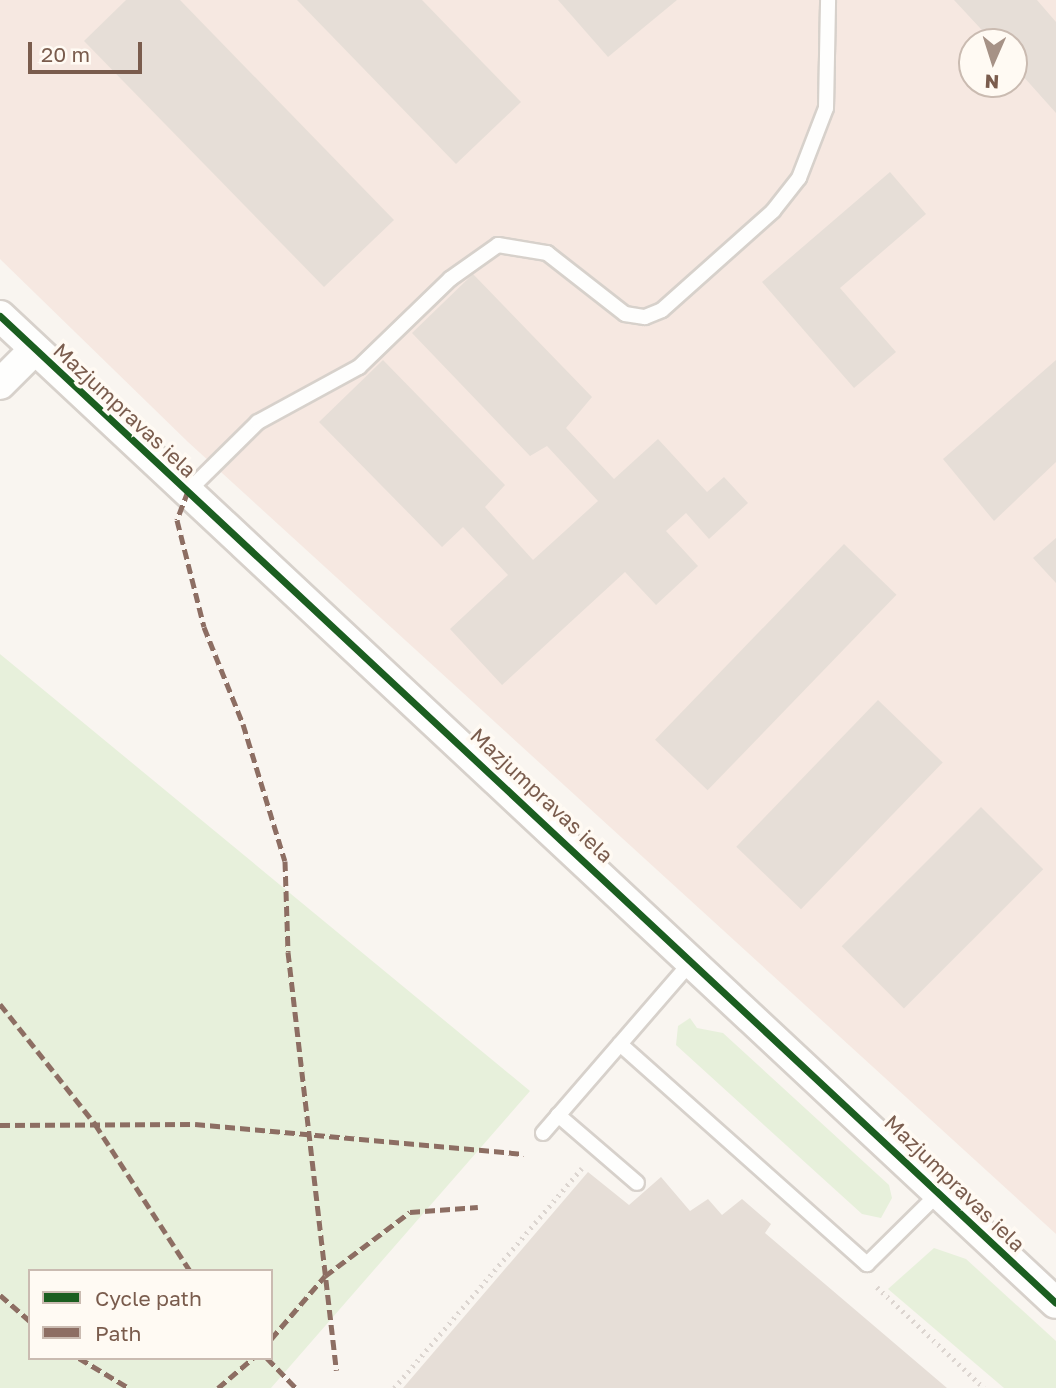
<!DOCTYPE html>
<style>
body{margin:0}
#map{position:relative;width:1056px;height:1388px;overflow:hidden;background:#f9f5f0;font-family:"Golos Text",sans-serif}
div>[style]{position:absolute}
.commercial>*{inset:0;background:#f6e8e1}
.green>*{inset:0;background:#e7f0db}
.building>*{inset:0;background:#e6ded7;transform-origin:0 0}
.path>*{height:4.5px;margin-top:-2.25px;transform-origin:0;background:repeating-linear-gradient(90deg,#dcd5d0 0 2px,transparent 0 7px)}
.roads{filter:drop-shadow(2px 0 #d7d1cb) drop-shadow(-2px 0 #d7d1cb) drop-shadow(0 2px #d7d1cb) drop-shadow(0 -2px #d7d1cb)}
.service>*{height:14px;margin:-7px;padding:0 7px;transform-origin:7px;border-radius:7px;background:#fefefd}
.minor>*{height:30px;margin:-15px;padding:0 15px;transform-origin:15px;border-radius:15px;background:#fefefd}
.quiet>*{height:5px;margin-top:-2.5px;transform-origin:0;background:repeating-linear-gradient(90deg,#8d6e63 0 10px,transparent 0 15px)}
.cycleway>*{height:7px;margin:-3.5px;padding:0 3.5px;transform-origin:3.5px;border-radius:3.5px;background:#1b5e20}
span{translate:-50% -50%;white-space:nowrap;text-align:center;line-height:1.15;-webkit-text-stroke:7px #fffaf3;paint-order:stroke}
.street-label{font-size:21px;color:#7a5c4d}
.legend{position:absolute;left:28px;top:1269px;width:245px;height:91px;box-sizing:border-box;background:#fffaf3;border:2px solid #cabbb1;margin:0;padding:9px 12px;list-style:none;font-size:21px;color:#7a5c4d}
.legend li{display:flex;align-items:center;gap:14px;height:35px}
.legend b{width:35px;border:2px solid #cabbb1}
.north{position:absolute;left:958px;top:28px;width:70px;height:70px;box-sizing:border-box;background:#fffaf3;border:2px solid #cabbb1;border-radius:50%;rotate:183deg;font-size:19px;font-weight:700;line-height:28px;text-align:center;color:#7a5c4d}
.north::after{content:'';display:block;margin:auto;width:24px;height:32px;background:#a69286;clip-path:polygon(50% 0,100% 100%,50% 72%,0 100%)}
.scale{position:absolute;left:28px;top:42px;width:114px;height:32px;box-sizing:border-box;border:4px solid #7a5c4d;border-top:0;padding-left:9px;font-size:21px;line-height:24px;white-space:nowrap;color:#7a5c4d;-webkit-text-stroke:5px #fffaf3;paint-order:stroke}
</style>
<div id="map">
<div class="commercial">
<i style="clip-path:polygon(evenodd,0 0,1056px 0,1056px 1234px,188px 442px,0 259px,0 0,972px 42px,1014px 42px,1014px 84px,972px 84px,972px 42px)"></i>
</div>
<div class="green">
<i style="clip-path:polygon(evenodd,0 654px,530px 1091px,271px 1388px,0 1388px,0 654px,30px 1271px,271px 1271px,271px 1358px,30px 1358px,30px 1271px)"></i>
<i style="clip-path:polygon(690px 1018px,697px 1028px,723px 1033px,889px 1185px,892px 1198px,881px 1218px,862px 1214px,676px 1045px,678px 1026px)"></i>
<i style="clip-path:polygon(934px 1248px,966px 1259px,1056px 1341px,1056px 1388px,1004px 1388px,888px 1289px)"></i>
</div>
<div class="building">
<i style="clip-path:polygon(126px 0,180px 0,394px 220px,324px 287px,84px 41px)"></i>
<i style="clip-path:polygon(297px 0,422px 0,521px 102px,456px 164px)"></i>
<i style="clip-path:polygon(558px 0,677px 0,608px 57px)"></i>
<i style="clip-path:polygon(954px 0,1037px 0,1056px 22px,1056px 113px,1014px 66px,1014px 42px,993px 42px)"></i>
<i style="clip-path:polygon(890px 172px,926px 214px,840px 288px,896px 352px,854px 388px,762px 282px)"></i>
<i style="clip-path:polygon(473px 274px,592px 397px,566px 428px,614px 479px,658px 439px,707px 492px,724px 477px,748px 503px,709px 539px,686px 513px,666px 531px,698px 566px,656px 605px,625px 572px,502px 685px,450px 629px,508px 575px,463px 527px,442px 547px,319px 422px,383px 360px,505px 485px,485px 507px,533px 560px,598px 501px,547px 446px,530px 456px,412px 333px)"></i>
<i style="clip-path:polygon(1056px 360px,1056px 462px,994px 521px,943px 459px)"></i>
<i style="clip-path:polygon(1056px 538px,1056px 583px,1033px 558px)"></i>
<i style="left:844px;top:544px;width:73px;height:272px;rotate:44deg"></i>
<i style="left:878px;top:700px;width:90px;height:204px;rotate:44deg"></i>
<i style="left:981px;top:807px;width:88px;height:197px;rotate:45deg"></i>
<i style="clip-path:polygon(588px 1172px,629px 1205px,661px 1177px,690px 1211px,708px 1199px,722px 1215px,742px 1199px,771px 1224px,765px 1233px,947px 1388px,403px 1388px)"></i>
</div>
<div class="path">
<i style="left:877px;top:1287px;width:147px;rotate:43.3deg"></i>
<i style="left:394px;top:1388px;width:289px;rotate:-49.5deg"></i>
</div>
<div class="roads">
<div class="service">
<i style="left:188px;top:491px;width:98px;rotate:-44.6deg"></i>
<i style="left:258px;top:422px;width:115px;rotate:-28.6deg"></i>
<i style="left:359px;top:367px;width:127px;rotate:-44deg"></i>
<i style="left:450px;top:279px;width:59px;rotate:-35.3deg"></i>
<i style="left:498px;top:245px;width:50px;rotate:9.3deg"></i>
<i style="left:547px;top:253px;width:99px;rotate:38deg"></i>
<i style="left:625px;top:314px;width:20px;rotate:9deg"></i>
<i style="left:645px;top:317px;width:18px;rotate:-22deg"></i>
<i style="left:662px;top:310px;width:149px;rotate:-41.7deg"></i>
<i style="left:773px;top:211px;width:42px;rotate:-51.8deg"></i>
<i style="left:799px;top:178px;width:75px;rotate:-68.9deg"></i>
<i style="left:826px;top:108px;width:108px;rotate:-88.9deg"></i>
<i style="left:620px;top:1044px;width:331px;rotate:41.7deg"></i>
<i style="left:867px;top:1264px;width:101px;rotate:-44.6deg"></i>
<i style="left:558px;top:1115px;width:104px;rotate:40.7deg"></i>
<i style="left:543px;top:1133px;width:229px;rotate:-49.1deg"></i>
</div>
<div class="minor">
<i style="left:0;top:316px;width:1445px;rotate:43.07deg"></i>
<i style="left:0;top:384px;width:48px;rotate:-45deg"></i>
</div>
</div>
<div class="quiet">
<i style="left:188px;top:491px;width:31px;rotate:111deg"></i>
<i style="left:177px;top:520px;width:110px;rotate:75.8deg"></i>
<i style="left:204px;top:627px;width:105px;rotate:68.1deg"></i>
<i style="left:243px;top:724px;width:143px;rotate:73deg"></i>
<i style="left:285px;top:861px;width:91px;rotate:88.1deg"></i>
<i style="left:288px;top:952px;width:421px;rotate:83.4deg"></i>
<i style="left:0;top:1004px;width:153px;rotate:51.6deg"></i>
<i style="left:95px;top:1124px;width:175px;rotate:57.1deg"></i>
<i style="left:0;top:1125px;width:195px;rotate:-0.3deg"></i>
<i style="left:195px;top:1124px;width:330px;rotate:5.2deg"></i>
<i style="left:0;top:1295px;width:40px;rotate:41deg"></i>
<i style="left:271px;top:1339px;width:83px;rotate:-49.4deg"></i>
<i style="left:325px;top:1276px;width:106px;rotate:-37deg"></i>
<i style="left:410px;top:1212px;width:68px;rotate:-4.2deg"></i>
<i style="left:79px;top:1358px;width:58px;rotate:31deg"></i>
<i style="left:267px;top:1358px;width:42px;rotate:46deg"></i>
<i style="left:218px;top:1388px;width:46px;rotate:-40.6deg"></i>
</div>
<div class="cycleway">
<i style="left:0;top:316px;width:1445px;rotate:43.07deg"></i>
</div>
<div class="street-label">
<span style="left:125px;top:410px;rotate:43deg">Mazjumpravas iela</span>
<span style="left:542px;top:795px;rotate:43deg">Mazjumpravas iela</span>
<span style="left:955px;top:1183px;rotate:44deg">Mazjumpravas iela</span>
</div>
<ul class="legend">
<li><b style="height:9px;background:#1b5e20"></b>Cycle path</li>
<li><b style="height:9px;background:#8d6e63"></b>Path</li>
</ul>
<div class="north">N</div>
<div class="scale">20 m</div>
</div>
